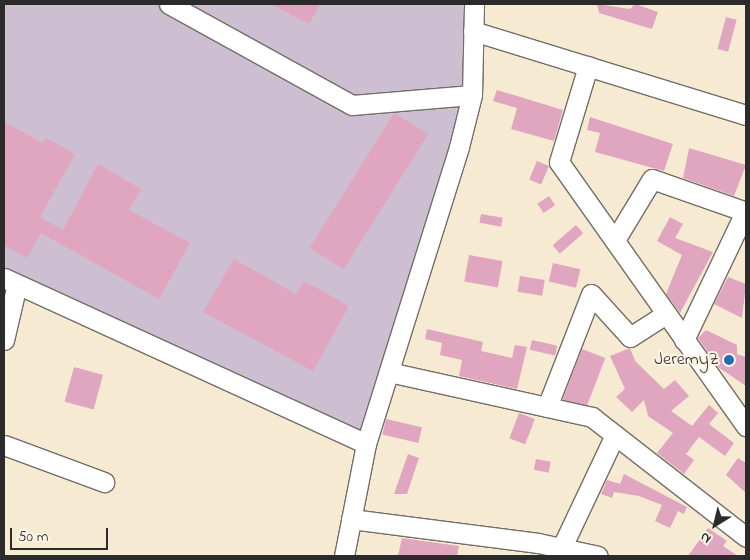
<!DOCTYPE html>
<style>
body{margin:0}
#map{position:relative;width:750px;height:560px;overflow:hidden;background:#f7ead3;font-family:"Indie Flower",sans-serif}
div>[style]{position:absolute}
.industrial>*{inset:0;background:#cebed1}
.building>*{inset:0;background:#e0a5bf;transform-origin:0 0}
.roads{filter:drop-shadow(1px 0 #726e66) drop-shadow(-1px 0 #726e66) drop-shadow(0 1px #726e66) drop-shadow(0 -1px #726e66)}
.minor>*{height:19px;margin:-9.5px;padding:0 9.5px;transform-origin:9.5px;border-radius:9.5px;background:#fff}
.dots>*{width:14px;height:14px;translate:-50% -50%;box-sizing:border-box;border:2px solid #fcf5e5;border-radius:50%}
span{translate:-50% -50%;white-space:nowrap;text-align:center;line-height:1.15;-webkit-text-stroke:4px #fcf5e5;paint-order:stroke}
.poi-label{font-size:18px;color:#2b2b2b}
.right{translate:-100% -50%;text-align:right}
.frame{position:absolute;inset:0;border:5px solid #2b2b2b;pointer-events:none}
.north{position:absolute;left:690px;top:500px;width:50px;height:50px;-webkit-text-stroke:4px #fcf5e5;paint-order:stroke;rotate:216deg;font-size:14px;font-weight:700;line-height:20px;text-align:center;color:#2b2b2b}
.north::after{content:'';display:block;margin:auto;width:18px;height:22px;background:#2b2b2b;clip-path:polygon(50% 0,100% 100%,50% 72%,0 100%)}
.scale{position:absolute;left:10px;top:528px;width:98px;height:22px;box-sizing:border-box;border:2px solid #2b2b2b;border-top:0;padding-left:6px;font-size:15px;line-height:18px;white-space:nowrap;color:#2b2b2b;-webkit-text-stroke:4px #fcf5e5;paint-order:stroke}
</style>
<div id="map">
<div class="industrial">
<i style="clip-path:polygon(4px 4px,467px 4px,466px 118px,366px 444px,18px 285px,4px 340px)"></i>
</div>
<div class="building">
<i style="clip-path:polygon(271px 4px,320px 4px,309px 24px)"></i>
<i style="clip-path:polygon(597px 4px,630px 9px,635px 4px,658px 12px,652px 29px,599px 13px)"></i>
<i style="left:726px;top:17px;width:11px;height:33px;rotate:15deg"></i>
<i style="clip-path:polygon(497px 90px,563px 110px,554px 141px,511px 129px,517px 108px,493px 101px)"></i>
<i style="left:394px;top:113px;width:40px;height:159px;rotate:32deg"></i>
<i style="clip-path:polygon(590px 117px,673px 144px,664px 171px,595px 152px,600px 133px,587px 130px)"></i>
<i style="clip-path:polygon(4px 122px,43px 143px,46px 138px,75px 154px,40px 217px,63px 230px,98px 164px,141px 189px,129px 210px,190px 243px,159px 299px,41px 233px,27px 258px,4px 245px)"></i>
<i style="clip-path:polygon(689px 148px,746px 165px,734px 196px,683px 178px)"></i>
<i style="left:537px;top:161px;width:13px;height:20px;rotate:23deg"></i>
<i style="left:549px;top:196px;width:11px;height:14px;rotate:56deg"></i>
<i style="left:481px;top:214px;width:22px;height:9px;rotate:10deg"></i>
<i style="clip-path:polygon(670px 217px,683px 224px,675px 238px,713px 252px,680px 313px,666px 294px,682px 255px,657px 241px)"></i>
<i style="left:576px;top:225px;width:11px;height:31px;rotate:49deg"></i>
<i style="left:469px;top:255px;width:34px;height:27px;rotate:10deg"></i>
<i style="clip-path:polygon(234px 259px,296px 294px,304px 281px,349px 306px,313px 371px,203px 312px)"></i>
<i style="left:553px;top:263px;width:28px;height:19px;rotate:13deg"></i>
<i style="left:520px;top:276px;width:25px;height:16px;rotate:9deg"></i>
<i style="clip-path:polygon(728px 277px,746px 284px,742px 318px,714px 304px)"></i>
<i style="clip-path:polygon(427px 329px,483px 342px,481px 351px,512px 358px,515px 345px,527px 347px,517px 389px,459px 376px,462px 360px,440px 355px,442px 343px,425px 339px)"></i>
<i style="clip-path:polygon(706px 330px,737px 345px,737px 354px,746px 357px,746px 386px,718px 367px,698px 338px)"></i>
<i style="left:532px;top:340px;width:26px;height:10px;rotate:13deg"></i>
<i style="clip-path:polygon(630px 348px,635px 361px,664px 389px,675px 380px,689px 396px,671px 411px,692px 426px,709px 405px,718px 413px,709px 424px,734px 443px,725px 456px,699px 437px,686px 454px,694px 460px,684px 474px,657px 453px,673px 433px,648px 416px,644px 400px,632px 412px,616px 397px,625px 389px,610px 356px)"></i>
<i style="left:582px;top:349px;width:25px;height:54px;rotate:21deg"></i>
<i style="left:74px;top:367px;width:30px;height:36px;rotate:15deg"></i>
<i style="left:519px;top:413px;width:17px;height:27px;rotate:21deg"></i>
<i style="left:386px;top:419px;width:37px;height:16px;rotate:13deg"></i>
<i style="clip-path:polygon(408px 454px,419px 458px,407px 494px,394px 494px)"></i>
<i style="clip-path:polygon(738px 458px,746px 463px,746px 493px,726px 475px)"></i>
<i style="left:536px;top:459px;width:15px;height:11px;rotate:11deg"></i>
<i style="clip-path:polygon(624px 474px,687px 507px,684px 514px,678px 511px,670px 528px,655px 521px,662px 505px,639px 496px,614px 492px,612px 498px,601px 494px,607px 480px,620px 484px)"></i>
<i style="clip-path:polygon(708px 528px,727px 541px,723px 546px,738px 556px,688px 556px)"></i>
<i style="clip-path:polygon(402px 538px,459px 546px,457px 556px,398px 556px)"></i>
</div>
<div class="roads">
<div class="minor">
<i style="left:169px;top:4px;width:209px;rotate:28.9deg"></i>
<i style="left:352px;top:105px;width:120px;rotate:-4.8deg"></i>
<i style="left:473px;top:31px;width:286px;rotate:17.1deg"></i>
<i style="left:588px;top:66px;width:100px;rotate:106.8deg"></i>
<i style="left:559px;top:162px;width:324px;rotate:54.7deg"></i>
<i style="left:615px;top:240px;width:71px;rotate:-58.8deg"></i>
<i style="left:652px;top:179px;width:100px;rotate:19.3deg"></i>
<i style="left:4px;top:278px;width:398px;rotate:24.6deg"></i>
<i style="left:366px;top:444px;width:311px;rotate:-72.6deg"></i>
<i style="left:459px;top:147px;width:54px;rotate:-76deg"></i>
<i style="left:472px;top:95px;width:91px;rotate:-88.7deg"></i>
<i style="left:4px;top:340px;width:57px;rotate:-76.9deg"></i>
<i style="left:684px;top:340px;width:142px;rotate:-64.5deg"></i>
<i style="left:389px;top:372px;width:208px;rotate:12.5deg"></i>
<i style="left:592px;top:417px;width:195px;rotate:37.9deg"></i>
<i style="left:547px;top:407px;width:121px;rotate:-68.7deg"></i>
<i style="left:591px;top:294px;width:58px;rotate:47.8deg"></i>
<i style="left:630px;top:337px;width:43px;rotate:-32.6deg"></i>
<i style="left:4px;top:445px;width:107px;rotate:20.3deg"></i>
<i style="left:351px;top:519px;width:189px;rotate:7.3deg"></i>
<i style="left:538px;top:543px;width:61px;rotate:12.2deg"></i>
<i style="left:561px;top:549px;width:126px;rotate:-64.7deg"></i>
<i style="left:344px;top:556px;width:114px;rotate:-78.9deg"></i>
</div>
</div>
<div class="dots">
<i style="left:729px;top:360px;background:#1f6fb2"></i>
</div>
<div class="poi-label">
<span class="right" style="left:719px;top:360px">JeremyZ</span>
</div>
<div class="frame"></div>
<div class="north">N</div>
<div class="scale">50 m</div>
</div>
